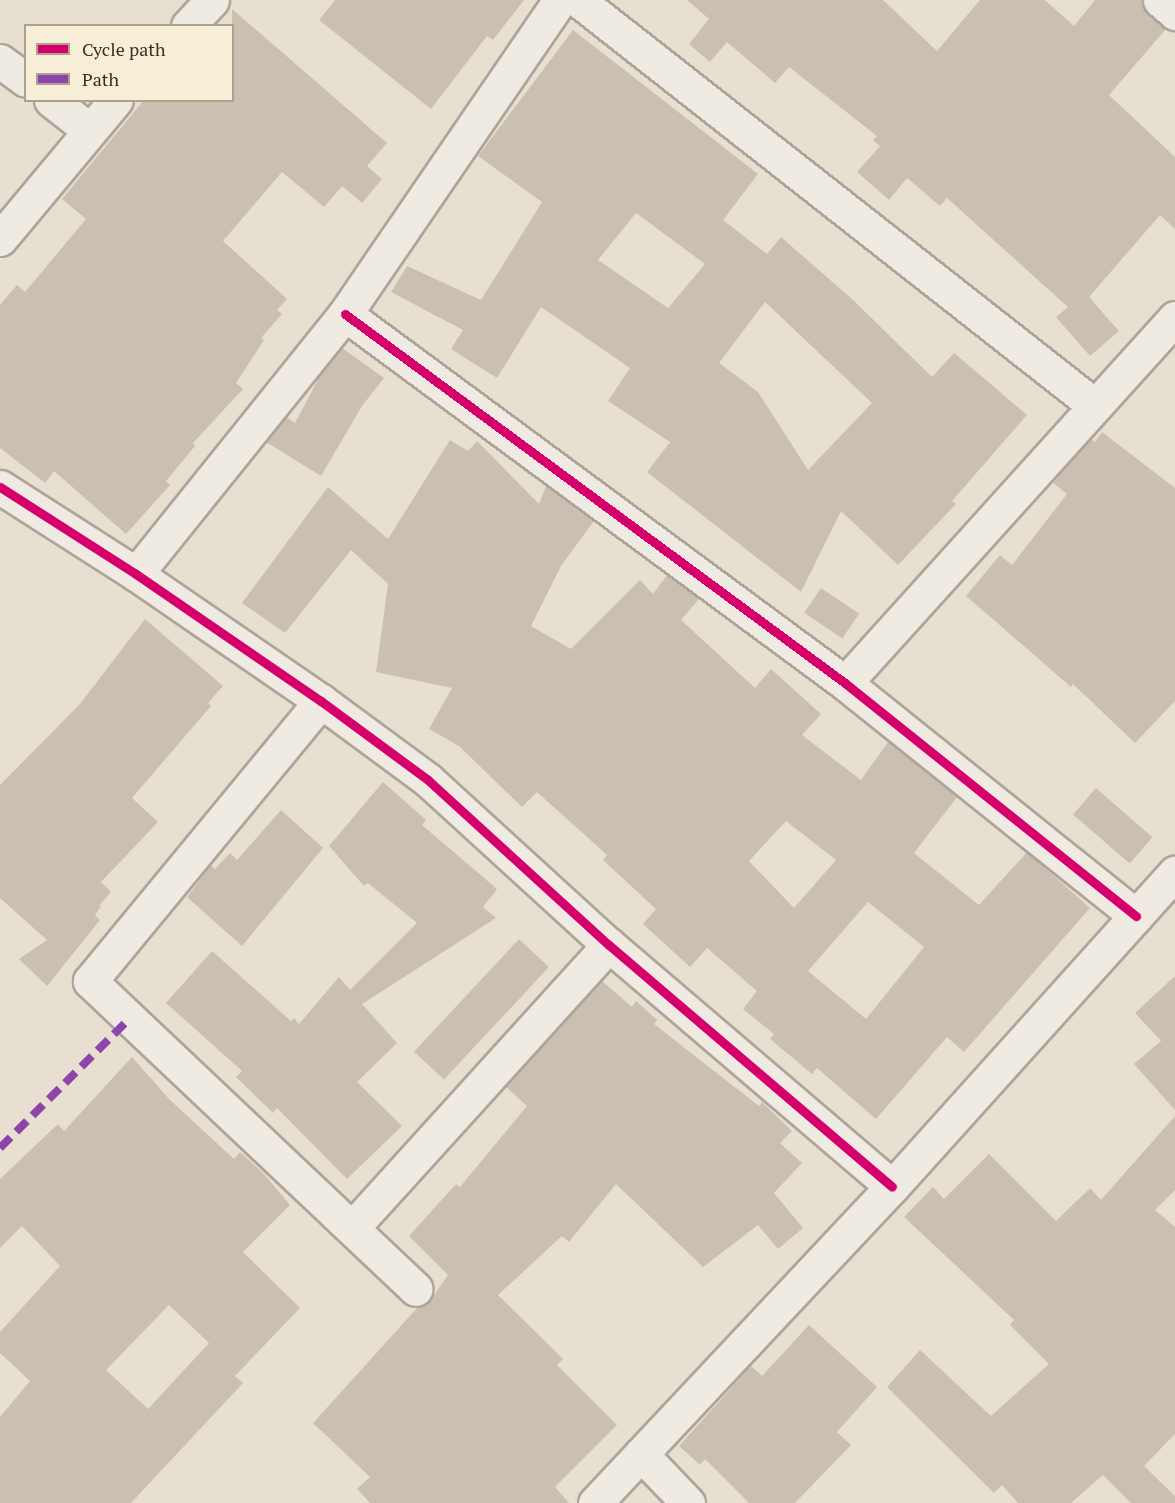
<!DOCTYPE html>
<style>
body{margin:0}
#map{position:relative;width:1175px;height:1503px;overflow:hidden;background:#e7e0d1;font-family:"PT Serif",serif}
div>[style]{position:absolute}
.building>*{inset:0;background:#cbbfb2;transform-origin:0 0}
.roads{filter:drop-shadow(2px 0 #ada599) drop-shadow(-2px 0 #ada599) drop-shadow(0 2px #ada599) drop-shadow(0 -2px #ada599)}
.minor>*{height:33px;margin:-16.5px;padding:0 16.5px;transform-origin:16.5px;border-radius:16.5px;background:#efebe3}
.quiet>*{height:8px;margin-top:-4px;transform-origin:0;background:repeating-linear-gradient(90deg,#8e44ad 0 15px,transparent 0 23px)}
.cycleway>*{height:9px;margin:-4.5px;padding:0 4.5px;transform-origin:4.5px;border-radius:4.5px;background:#d6006c}
span{translate:-50% -50%;white-space:nowrap;text-align:center;line-height:1.15;-webkit-text-stroke:4.5px #f7eed8;paint-order:stroke}
.legend{position:absolute;left:24px;top:24px;width:210px;height:78px;box-sizing:border-box;background:#f7eed8;border:2px solid #ada18e;margin:0;padding:8px 10px;list-style:none;font-size:18px;color:#3d2e20}
.legend li{display:flex;align-items:center;gap:12px;height:30px}
.legend b{width:30px;border:2px solid #ada18e}
</style>
<div id="map">
<div class="building">
<i style="clip-path:polygon(335px 0,524px 0,493px 40px,487px 36px,431px 109px,319px 20px)"></i>
<i style="clip-path:polygon(687px 0,883px 0,937px 51px,980px 0,1045px 0,1074px 26px,1095px 0,1142px 0,1147px 14px,1166px 29px,1109px 95px,1175px 157px,1175px 229px,1160px 215px,1089px 297px,1119px 331px,1090px 356px,1056px 317px,1068px 307px,947px 198px,940px 206px,907px 178px,889px 200px,857px 172px,880px 146px,873px 140px,877px 136px,789px 67px,775px 83px,727px 42px,710px 62px,689px 44px,709px 19px)"></i>
<i style="clip-path:polygon(232px 9px,387px 143px,367px 166px,382px 179px,362px 203px,342px 186px,324px 207px,282px 172px,223px 241px,287px 299px,277px 310px,282px 314px,261px 338px,264px 340px,236px 383px,243px 389px,193px 443px,195px 446px,166px 481px,170px 485px,126px 534px,54px 471px,45px 483px,0 448px,0 305px,17px 285px,25px 292px,86px 219px,62px 199px,144px 100px,232px 100px)"></i>
<i style="clip-path:polygon(evenodd,573px 30px,758px 174px,723px 220px,767px 254px,781px 237px,852px 299px,932px 377px,954px 353px,1027px 415px,952px 501px,956px 504px,898px 565px,841px 511px,801px 592px,647px 472px,670px 442px,608px 401px,630px 368px,541px 307px,497px 378px,451px 349px,463px 330px,391px 292px,407px 266px,481px 300px,542px 202px,478px 156px,573px 30px,636px 213px,705px 264px,668px 308px,598px 260px,636px 213px,573px 30px,765px 302px,872px 403px,808px 470px,758px 392px,719px 363px,765px 302px)"></i>
<i style="clip-path:polygon(342px 348px,384px 378px,362px 406px,321px 476px,266px 442px,286px 417px,295px 423px,320px 376px)"></i>
<i style="clip-path:polygon(1102px 432px,1175px 488px,1175px 701px,1135px 743px,1073px 684px,1071px 687px,966px 596px,1000px 555px,1012px 565px,1067px 494px,1053px 483px,1091px 439px,1095px 442px)"></i>
<i style="clip-path:polygon(evenodd,450px 440px,468px 451px,477px 441px,539px 504px,546px 486px,594px 521px,561px 566px,531px 626px,571px 649px,640px 580px,653px 594px,667px 575px,699px 599px,681px 620px,755px 688px,771px 669px,821px 714px,802px 735px,861px 780px,888px 742px,957px 797px,914px 853px,979px 905px,1027px 852px,1090px 908px,964px 1052px,947px 1037px,876px 1119px,817px 1068px,812px 1074px,770px 1039px,774px 1034px,743px 1009px,757px 991px,707px 948px,690px 967px,643px 924px,656px 909px,603px 860px,607px 855px,537px 792px,522px 807px,459px 746px,429px 729px,452px 688px,376px 672px,388px 584px,351px 550px,285px 633px,242px 603px,328px 487px,388px 539px,450px 440px,786px 821px,836px 860px,794px 908px,749px 861px,786px 821px,450px 440px,868px 902px,924px 947px,866px 1019px,808px 971px,868px 902px)"></i>
<i style="left:821px;top:588px;width:46px;height:30px;rotate:34deg"></i>
<i style="clip-path:polygon(145px 619px,223px 686px,208px 703px,211px 706px,132px 798px,158px 822px,101px 882px,111px 892px,98px 907px,102px 905px,95px 915px,100px 920px,47px 986px,19px 959px,47px 940px,0 898px,0 785px,80px 704px)"></i>
<i style="clip-path:polygon(383px 782px,426px 820px,422px 825px,497px 889px,483px 907px,496px 918px,362px 1004px,397px 1043px,357px 1082px,402px 1126px,347px 1179px,277px 1108px,273px 1113px,236px 1077px,242px 1071px,166px 1003px,212px 951px,291px 1021px,294px 1018px,299px 1024px,339px 977px,350px 990px,417px 923px,368px 883px,364px 886px,329px 846px)"></i>
<i style="left:1096px;top:788px;width:75px;height:35px;rotate:41deg"></i>
<i style="clip-path:polygon(281px 810px,323px 848px,242px 946px,187px 897px,211px 865px,215px 869px,230px 853px,237px 860px)"></i>
<i style="left:519px;top:939px;width:41px;height:154px;rotate:43deg"></i>
<i style="clip-path:polygon(1175px 976px,1175px 1110px,1134px 1064px,1161px 1041px,1135px 1013px)"></i>
<i style="clip-path:polygon(602px 981px,632px 1007px,636px 1001px,657px 1020px,654px 1024px,759px 1106px,762px 1102px,792px 1131px,780px 1143px,802px 1163px,774px 1193px,803px 1228px,778px 1249px,758px 1225px,703px 1267px,616px 1184px,569px 1242px,562px 1236px,498px 1295px,563px 1359px,557px 1365px,617px 1425px,555px 1487px,569px 1503px,370px 1503px,357px 1489px,370px 1477px,313px 1423px,418px 1307px,430px 1301px,448px 1275px,409px 1236px,456px 1184px,460px 1187px,527px 1106px,506px 1087px)"></i>
<i style="clip-path:polygon(evenodd,132px 1057px,169px 1099px,234px 1159px,240px 1152px,263px 1173px,290px 1205px,243px 1252px,300px 1308px,235px 1376px,243px 1383px,131px 1503px,0 1503px,0 1417px,30px 1381px,0 1353px,0 1332px,60px 1266px,22px 1226px,0 1248px,0 1179px,58px 1124px,64px 1131px,132px 1057px,169px 1305px,209px 1343px,148px 1409px,106px 1370px,169px 1305px)"></i>
<i style="clip-path:polygon(1175px 1116px,1175px 1190px,1155px 1210px,1175px 1227px,1175px 1434px,1144px 1466px,1175px 1496px,1175px 1503px,1131px 1503px,1103px 1475px,1071px 1503px,1018px 1503px,1002px 1485px,994px 1493px,887px 1387px,920px 1350px,991px 1416px,1049px 1364px,1010px 1325px,1014px 1320px,904px 1217px,933px 1187px,944px 1199px,989px 1154px,1056px 1221px,1090px 1188px,1101px 1200px)"></i>
<i style="clip-path:polygon(809px 1325px,877px 1387px,837px 1432px,851px 1445px,795px 1503px,749px 1503px,705px 1459px,700px 1465px,679px 1446px,751px 1366px,762px 1376px)"></i>
</div>
<div class="roads">
<div class="minor">
<i style="left:578px;top:0;width:656px;rotate:38.13deg"></i>
<i style="left:1160px;top:0;width:20px;rotate:41deg"></i>
<i style="left:188px;top:26px;width:35px;rotate:-47deg"></i>
<i style="left:0;top:61px;width:32px;rotate:36deg"></i>
<i style="left:51px;top:100px;width:47px;rotate:38.1deg"></i>
<i style="left:0;top:239px;width:181px;rotate:-50.2deg"></i>
<i style="left:345px;top:314px;width:621px;rotate:36.43deg"></i>
<i style="left:845px;top:683px;width:373px;rotate:38.7deg"></i>
<i style="left:0;top:487px;width:161px;rotate:32.6deg"></i>
<i style="left:136px;top:574px;width:224px;rotate:34.5deg"></i>
<i style="left:321px;top:701px;width:133px;rotate:36.4deg"></i>
<i style="left:428px;top:780px;width:245px;rotate:42.4deg"></i>
<i style="left:609px;top:945px;width:372px;rotate:40.5deg"></i>
<i style="left:136px;top:574px;width:334px;rotate:-51.2deg"></i>
<i style="left:345px;top:314px;width:381px;rotate:-55.6deg"></i>
<i style="left:845px;top:683px;width:492px;rotate:-47.9deg"></i>
<i style="left:321px;top:701px;width:363px;rotate:129.5deg"></i>
<i style="left:90px;top:981px;width:448px;rotate:43.4deg"></i>
<i style="left:353px;top:1227px;width:381px;rotate:-47.8deg"></i>
<i style="left:641px;top:1454px;width:68px;rotate:46.2deg"></i>
<i style="left:595px;top:1503px;width:434px;rotate:-46.8deg"></i>
<i style="left:892px;top:1187px;width:423px;rotate:-48deg"></i>
</div>
</div>
<div class="quiet">
<i style="left:0;top:1148px;width:182px;rotate:-45deg"></i>
</div>
<div class="cycleway">
<i style="left:345px;top:314px;width:621px;rotate:36.43deg"></i>
<i style="left:845px;top:683px;width:373px;rotate:38.7deg"></i>
<i style="left:0;top:487px;width:161px;rotate:32.6deg"></i>
<i style="left:136px;top:574px;width:224px;rotate:34.5deg"></i>
<i style="left:321px;top:701px;width:133px;rotate:36.4deg"></i>
<i style="left:428px;top:780px;width:245px;rotate:42.4deg"></i>
<i style="left:609px;top:945px;width:372px;rotate:40.5deg"></i>
</div>
<ul class="legend">
<li><b style="height:8px;background:#d6006c"></b>Cycle path</li>
<li><b style="height:8px;background:#8e44ad"></b>Path</li>
</ul>
</div>
